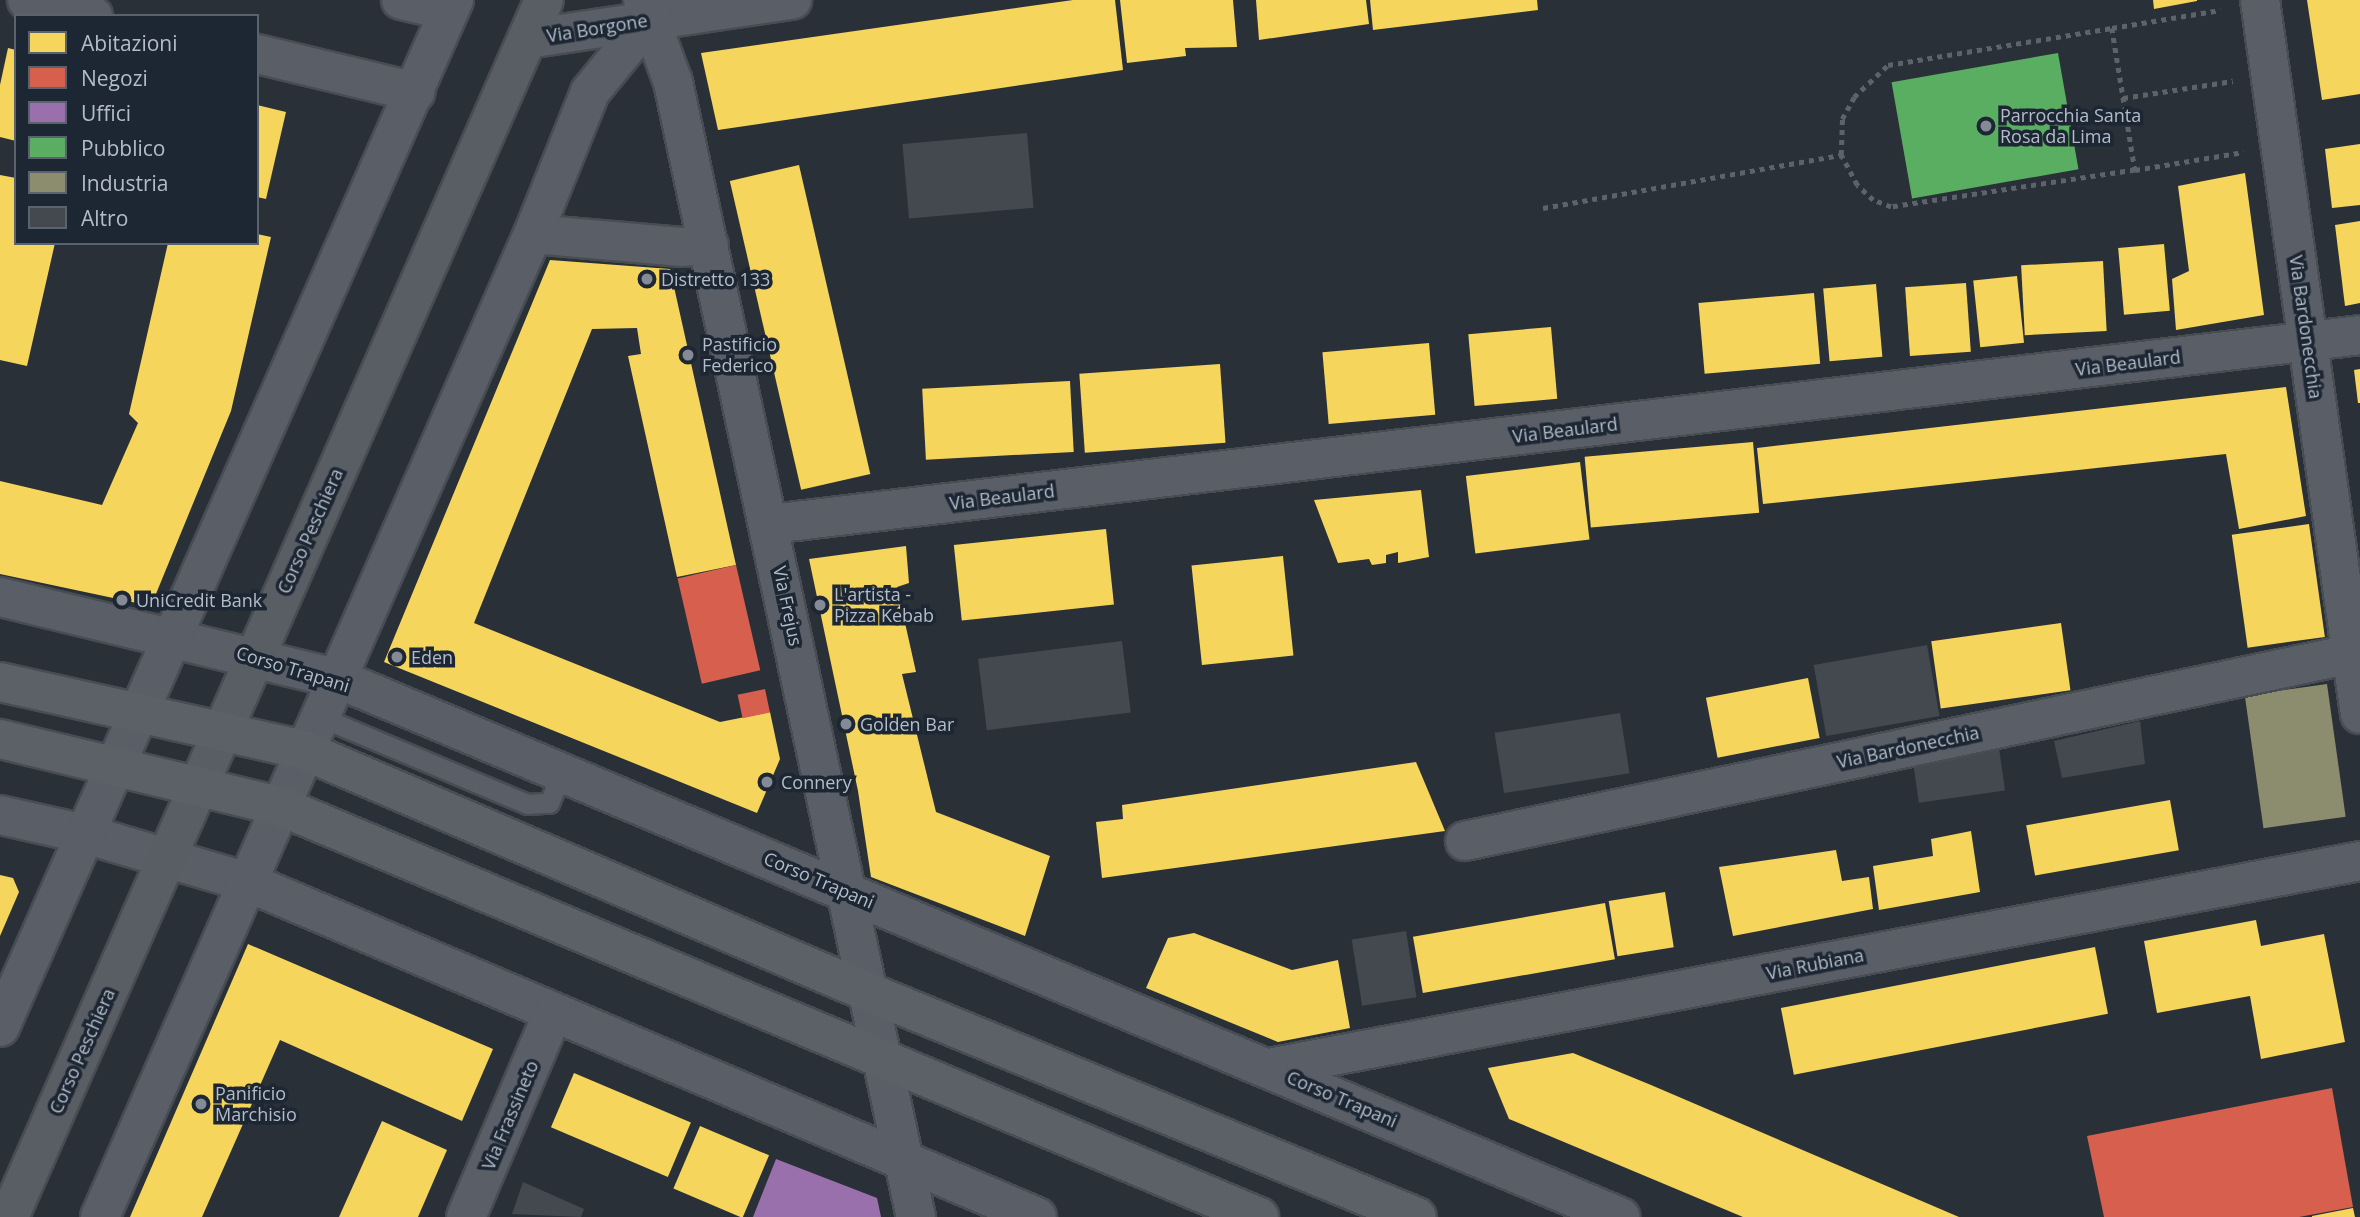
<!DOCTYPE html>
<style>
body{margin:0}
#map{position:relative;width:2360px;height:1217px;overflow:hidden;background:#2a3038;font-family:"Open Sans",sans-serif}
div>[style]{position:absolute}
.homes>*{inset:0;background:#f6d55c;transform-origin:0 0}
.shops>*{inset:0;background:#d6604d;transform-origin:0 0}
.offices>*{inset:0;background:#9970ab}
.public>*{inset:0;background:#5aae61;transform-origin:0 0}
.industry>*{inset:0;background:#8c8c6e;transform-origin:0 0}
.building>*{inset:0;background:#444950;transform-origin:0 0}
.path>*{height:4.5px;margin-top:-2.25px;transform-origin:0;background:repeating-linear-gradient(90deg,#5d636a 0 5px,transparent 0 10px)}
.roads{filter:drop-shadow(2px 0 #484c53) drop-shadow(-2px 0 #484c53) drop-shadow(0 2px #484c53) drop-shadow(0 -2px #484c53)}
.service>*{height:19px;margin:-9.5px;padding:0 9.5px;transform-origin:9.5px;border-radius:9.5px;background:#5a5e66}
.minor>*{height:38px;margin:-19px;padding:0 19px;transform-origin:19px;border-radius:19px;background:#5a5e66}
.secondary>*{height:38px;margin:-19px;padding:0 19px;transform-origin:19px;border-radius:19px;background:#595d64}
.primary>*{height:38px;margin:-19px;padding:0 19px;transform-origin:19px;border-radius:19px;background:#5c6168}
.dots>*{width:19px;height:19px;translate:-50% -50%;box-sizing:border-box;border:4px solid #1d2633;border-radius:50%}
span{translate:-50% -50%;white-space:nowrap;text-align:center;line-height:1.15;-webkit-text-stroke:7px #1d2633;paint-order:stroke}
.street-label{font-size:18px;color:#b4bcc9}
.poi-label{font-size:18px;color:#b4bcc9}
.left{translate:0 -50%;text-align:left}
.legend{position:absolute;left:14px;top:14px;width:245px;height:231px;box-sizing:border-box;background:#1d2633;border:2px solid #59626f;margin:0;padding:9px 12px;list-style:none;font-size:21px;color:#b4bcc9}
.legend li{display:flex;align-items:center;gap:14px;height:35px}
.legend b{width:35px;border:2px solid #59626f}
</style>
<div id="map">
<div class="homes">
<i style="clip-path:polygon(1073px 0,1115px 0,1123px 70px,718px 130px,701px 53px)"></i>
<i style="clip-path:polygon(1120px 0,1233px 0,1237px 47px,1185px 48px,1186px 56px,1127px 63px)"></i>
<i style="clip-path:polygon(1256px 0,1366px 0,1369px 24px,1259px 40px)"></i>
<i style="clip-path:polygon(1370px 0,1537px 0,1538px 10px,1373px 30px)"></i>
<i style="clip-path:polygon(2153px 0,2197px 0,2197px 1px,2154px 9px)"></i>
<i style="clip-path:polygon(2307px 0,2360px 0,2360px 94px,2322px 100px)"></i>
<i style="clip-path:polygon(8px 48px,16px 50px,16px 141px,0 137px,0 85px)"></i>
<i style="clip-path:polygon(257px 105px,286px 112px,266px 199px,257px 197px)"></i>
<i style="clip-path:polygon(2360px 144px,2360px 205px,2332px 208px,2325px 149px)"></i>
<i style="left:799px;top:165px;width:317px;height:71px;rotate:77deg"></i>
<i style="clip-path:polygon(2245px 173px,2264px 315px,2176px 330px,2172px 279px,2189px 271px,2178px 186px)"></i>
<i style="clip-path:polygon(0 175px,16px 178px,16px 243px,55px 243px,27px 366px,0 360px)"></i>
<i style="clip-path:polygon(2360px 221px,2360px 303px,2345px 306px,2335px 225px)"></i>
<i style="clip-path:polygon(257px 234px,271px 237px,231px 411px,151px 606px,0 574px,0 481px,102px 505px,138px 423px,129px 414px,168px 243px,257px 243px)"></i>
<i style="left:2164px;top:244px;width:67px;height:46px;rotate:85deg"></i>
<i style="clip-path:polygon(550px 260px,670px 269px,736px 565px,677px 577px,628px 356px,641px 354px,637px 328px,592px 329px,474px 623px,720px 722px,770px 712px,780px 759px,757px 813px,384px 662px)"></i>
<i style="left:2103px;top:261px;width:70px;height:82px;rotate:87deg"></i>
<i style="left:2017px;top:276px;width:67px;height:44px;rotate:84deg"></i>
<i style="left:1966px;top:283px;width:69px;height:61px;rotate:86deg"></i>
<i style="left:1876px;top:284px;width:73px;height:53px;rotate:85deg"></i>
<i style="left:1814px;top:293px;width:71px;height:116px;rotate:85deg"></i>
<i style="left:1551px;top:327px;width:72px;height:83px;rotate:85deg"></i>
<i style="left:1429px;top:343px;width:72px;height:107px;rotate:85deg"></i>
<i style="left:1220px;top:364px;width:79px;height:141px;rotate:86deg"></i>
<i style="clip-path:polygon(2360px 369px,2360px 403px,2358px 403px,2354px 370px)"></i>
<i style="left:1070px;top:381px;width:71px;height:148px;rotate:87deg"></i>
<i style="clip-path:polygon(2286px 387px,2306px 516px,2239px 529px,2226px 454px,1763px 504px,1757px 448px)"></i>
<i style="left:1753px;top:442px;width:71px;height:169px;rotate:85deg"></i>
<i style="left:1580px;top:462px;width:78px;height:115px;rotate:83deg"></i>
<i style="clip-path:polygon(1421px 490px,1429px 557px,1398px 563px,1398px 552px,1386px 555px,1386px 563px,1372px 565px,1369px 559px,1338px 563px,1314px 500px)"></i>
<i style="left:2309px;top:524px;width:114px;height:78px;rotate:82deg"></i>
<i style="left:1106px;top:529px;width:76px;height:153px;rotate:84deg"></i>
<i style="clip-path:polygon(906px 546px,909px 583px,897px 587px,916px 672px,902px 674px,936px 812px,1050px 856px,1025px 936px,871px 877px,858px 791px,809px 559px)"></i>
<i style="left:1283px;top:556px;width:100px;height:92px;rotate:84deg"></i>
<i style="left:2061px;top:623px;width:68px;height:131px;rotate:82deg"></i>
<i style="left:1808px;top:678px;width:61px;height:104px;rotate:79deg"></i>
<i style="clip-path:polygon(1416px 762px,1445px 831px,1102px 878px,1096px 822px,1123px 819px,1122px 805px)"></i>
<i style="left:2170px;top:800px;width:51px;height:146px;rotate:80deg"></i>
<i style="clip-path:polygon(1971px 831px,1980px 892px,1879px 910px,1873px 866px,1933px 856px,1931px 839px)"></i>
<i style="clip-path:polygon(1836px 850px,1842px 881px,1869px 877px,1873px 909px,1733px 936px,1719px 867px)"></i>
<i style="clip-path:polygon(0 875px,13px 878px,19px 892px,0 936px)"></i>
<i style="left:1665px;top:892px;width:56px;height:57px;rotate:81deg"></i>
<i style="left:1605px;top:903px;width:57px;height:195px;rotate:80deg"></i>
<i style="clip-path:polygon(2256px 920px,2261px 946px,2324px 934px,2345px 1042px,2261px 1059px,2250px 996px,2157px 1013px,2144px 941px)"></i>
<i style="clip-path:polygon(1194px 933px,1292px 970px,1338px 960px,1350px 1028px,1278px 1042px,1146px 988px,1168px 938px)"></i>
<i style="clip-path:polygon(248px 944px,493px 1049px,462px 1121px,280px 1040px,202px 1217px,130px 1217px)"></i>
<i style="left:2095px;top:947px;width:68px;height:320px;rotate:79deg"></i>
<i style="clip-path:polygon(1573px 1053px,1651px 1085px,1959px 1217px,1743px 1217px,1509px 1119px,1488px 1068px)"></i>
<i style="left:574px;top:1073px;width:127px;height:59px;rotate:23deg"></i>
<i style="clip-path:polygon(382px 1121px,447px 1150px,418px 1217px,339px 1217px)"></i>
<i style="left:700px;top:1126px;width:75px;height:68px;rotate:23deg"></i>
<i style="clip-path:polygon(2353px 1208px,2355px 1217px,2312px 1217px,2312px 1216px)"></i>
</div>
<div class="shops">
<i style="left:736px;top:565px;width:108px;height:60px;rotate:77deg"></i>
<i style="left:765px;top:689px;width:24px;height:28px;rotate:78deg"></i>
<i style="clip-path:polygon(2332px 1088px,2353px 1207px,2299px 1217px,2104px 1217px,2087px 1136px)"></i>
</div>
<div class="offices">
<i style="clip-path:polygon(776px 1159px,877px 1198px,881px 1217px,753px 1217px)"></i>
</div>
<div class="public">
<i style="left:2058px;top:53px;width:118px;height:169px;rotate:80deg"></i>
</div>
<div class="industry">
<i style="left:2327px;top:684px;width:134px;height:83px;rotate:82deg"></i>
</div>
<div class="building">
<i style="left:1027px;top:133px;width:75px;height:125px;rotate:85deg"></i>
<i style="left:1122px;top:641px;width:72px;height:145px;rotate:83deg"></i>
<i style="left:1927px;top:645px;width:72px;height:115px;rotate:80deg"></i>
<i style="left:1620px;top:713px;width:61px;height:127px;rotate:81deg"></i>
<i style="clip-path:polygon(2140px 721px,2145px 764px,2062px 778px,2054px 741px)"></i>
<i style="left:1999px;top:748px;width:43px;height:87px;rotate:82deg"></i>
<i style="left:1406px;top:931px;width:67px;height:55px;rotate:81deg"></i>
<i style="clip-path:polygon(523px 1182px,584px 1209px,581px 1217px,512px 1214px)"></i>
</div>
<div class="path">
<i style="left:2112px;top:28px;width:144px;rotate:80.8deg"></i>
<i style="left:2135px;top:170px;width:247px;rotate:171.4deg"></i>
<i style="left:1891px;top:207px;width:19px;rotate:-159deg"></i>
<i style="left:1873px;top:200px;width:22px;rotate:-137deg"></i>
<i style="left:1857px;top:185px;width:34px;rotate:-118deg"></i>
<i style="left:1841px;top:155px;width:36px;rotate:-88deg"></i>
<i style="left:1842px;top:119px;width:25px;rotate:-61deg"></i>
<i style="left:1854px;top:97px;width:47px;rotate:-43.3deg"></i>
<i style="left:1888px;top:65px;width:227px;rotate:-9.4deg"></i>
<i style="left:2112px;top:28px;width:110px;rotate:-9.4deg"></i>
<i style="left:2123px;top:98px;width:111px;rotate:-8.8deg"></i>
<i style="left:2135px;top:170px;width:110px;rotate:-9.4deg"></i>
<i style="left:1543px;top:208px;width:303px;rotate:-10.1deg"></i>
</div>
<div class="roads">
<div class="service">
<i style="left:318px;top:716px;width:227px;rotate:22.8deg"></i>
<i style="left:527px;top:804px;width:22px;rotate:-3deg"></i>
<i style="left:549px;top:803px;width:33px;rotate:-67deg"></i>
</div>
<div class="minor">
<i style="left:27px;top:0;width:68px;rotate:13.6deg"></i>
<i style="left:401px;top:0;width:49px;rotate:12.9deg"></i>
<i style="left:2260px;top:0;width:721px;rotate:82.03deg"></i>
<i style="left:643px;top:1px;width:86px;rotate:69.7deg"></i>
<i style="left:673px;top:82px;width:1161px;rotate:77.92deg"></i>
<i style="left:527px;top:39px;width:268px;rotate:-8.4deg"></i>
<i style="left:257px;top:54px;width:163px;rotate:13.5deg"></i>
<i style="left:533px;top:234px;width:149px;rotate:5deg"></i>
<i style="left:681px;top:247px;width:28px;rotate:-4deg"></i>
<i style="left:771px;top:524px;width:1600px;rotate:-6.78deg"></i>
<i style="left:0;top:597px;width:346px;rotate:13.6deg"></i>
<i style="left:336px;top:678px;width:1393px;rotate:22.77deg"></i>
<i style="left:0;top:815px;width:87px;rotate:12.6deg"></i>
<i style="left:85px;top:834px;width:169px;rotate:16.5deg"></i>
<i style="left:247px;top:882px;width:858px;rotate:22.98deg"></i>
<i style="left:1465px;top:841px;width:906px;rotate:-11.92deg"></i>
<i style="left:0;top:1027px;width:1123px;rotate:-66.15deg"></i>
<i style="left:1269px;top:1068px;width:1110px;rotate:-10.74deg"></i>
<i style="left:100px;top:1217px;width:1074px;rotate:-66.23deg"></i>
<i style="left:533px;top:234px;width:153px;rotate:-68.1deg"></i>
<i style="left:590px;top:92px;width:93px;rotate:-50.7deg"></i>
<i style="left:649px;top:20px;width:21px;rotate:-76deg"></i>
<i style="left:466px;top:1217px;width:222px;rotate:-66.9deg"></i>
</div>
<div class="secondary">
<i style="left:9px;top:1217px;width:1329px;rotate:-66.27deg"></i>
</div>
<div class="primary">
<i style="left:0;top:682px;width:311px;rotate:12.6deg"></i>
<i style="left:303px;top:750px;width:615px;rotate:23.19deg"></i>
<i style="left:868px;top:992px;width:593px;rotate:22.29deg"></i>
<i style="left:0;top:739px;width:288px;rotate:13.5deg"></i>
<i style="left:280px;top:806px;width:1062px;rotate:22.77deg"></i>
</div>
</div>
<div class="dots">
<i style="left:1986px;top:126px;background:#848b96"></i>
<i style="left:647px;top:279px;background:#848b96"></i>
<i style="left:688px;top:355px;background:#848b96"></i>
<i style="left:122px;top:600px;background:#848b96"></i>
<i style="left:820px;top:605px;background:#848b96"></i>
<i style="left:397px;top:657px;background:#848b96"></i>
<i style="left:846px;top:724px;background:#848b96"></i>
<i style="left:767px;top:782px;background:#848b96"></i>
<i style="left:201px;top:1104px;background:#848b96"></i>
</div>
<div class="street-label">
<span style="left:597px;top:28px;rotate:-9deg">Via Borgone</span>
<span style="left:2306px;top:327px;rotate:82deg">Via Bardonecchia</span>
<span style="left:2128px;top:363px;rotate:-7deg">Via Beaulard</span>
<span style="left:1565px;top:430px;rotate:-7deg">Via Beaulard</span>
<span style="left:1002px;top:497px;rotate:-7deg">Via Beaulard</span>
<span style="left:310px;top:531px;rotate:-66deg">Corso Peschiera</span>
<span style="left:788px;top:606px;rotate:78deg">Via Frejus</span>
<span style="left:293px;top:669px;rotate:17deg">Corso Trapani</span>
<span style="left:1908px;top:747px;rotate:-12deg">Via Bardonecchia</span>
<span style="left:819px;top:880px;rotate:23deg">Corso Trapani</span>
<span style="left:1815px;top:964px;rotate:-11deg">Via Rubiana</span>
<span style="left:82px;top:1051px;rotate:-66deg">Corso Peschiera</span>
<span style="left:1342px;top:1099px;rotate:23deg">Corso Trapani</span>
<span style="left:510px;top:1115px;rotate:-67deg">Via Frassineto</span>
</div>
<div class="poi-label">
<span class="left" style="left:2000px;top:126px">Parrocchia Santa<br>Rosa da Lima</span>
<span class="left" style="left:661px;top:279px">Distretto 133</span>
<span class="left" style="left:702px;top:355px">Pastificio<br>Federico</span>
<span class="left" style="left:834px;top:605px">L'artista -<br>Pizza Kebab</span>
<span class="left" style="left:136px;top:600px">UniCredit Bank</span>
<span class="left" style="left:411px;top:657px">Eden</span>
<span class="left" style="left:860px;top:724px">Golden Bar</span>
<span class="left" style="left:781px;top:782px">Connery</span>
<span class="left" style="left:215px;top:1104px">Panificio<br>Marchisio</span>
</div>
<ul class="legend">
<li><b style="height:19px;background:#f6d55c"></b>Abitazioni</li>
<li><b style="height:19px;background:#d6604d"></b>Negozi</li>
<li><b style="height:19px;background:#9970ab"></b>Uffici</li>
<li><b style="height:19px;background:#5aae61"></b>Pubblico</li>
<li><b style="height:19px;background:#8c8c6e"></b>Industria</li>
<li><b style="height:19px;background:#444950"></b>Altro</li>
</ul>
</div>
